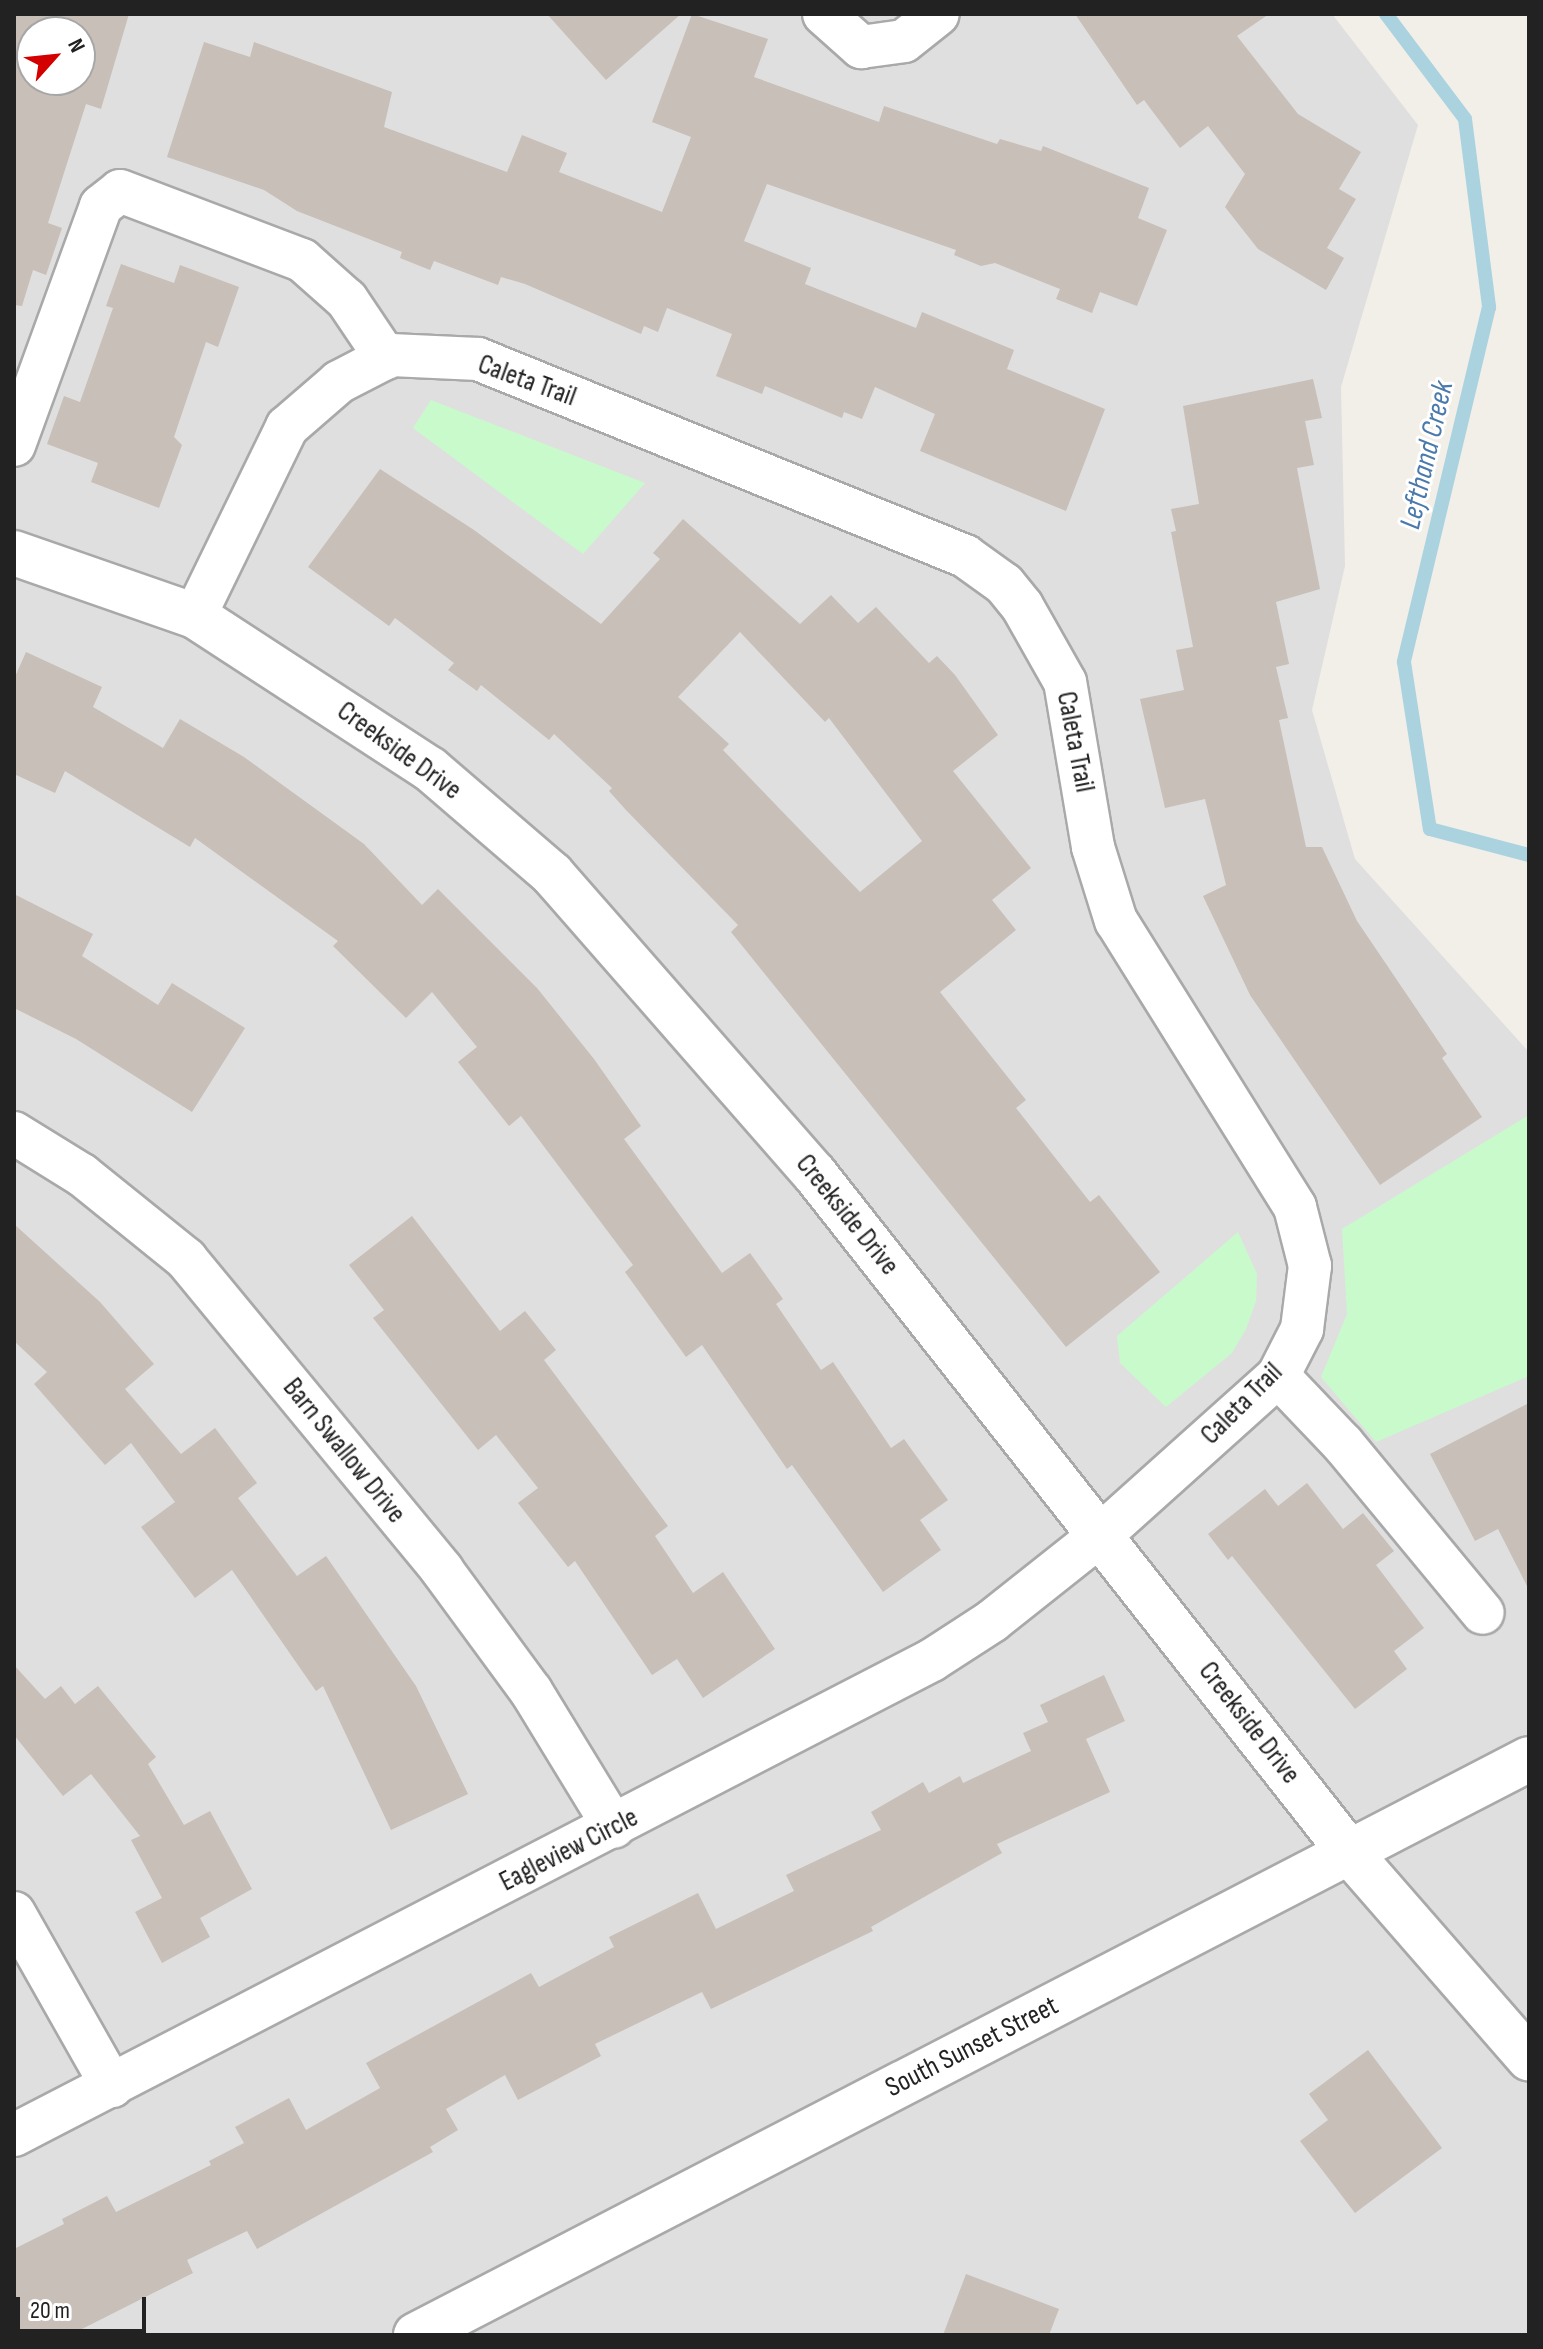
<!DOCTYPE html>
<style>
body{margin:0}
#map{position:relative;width:1543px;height:2349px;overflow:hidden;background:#f2efe9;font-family:"Sofia Sans Condensed",sans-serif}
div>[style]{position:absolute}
.residential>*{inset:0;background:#e0dfdf}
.park>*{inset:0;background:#c8facc}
.stream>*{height:14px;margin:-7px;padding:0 7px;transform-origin:7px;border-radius:7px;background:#aad3df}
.building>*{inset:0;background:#c7bfb8}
.roads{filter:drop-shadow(2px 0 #a9a9a9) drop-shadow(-2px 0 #a9a9a9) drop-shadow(0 2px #a9a9a9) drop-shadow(0 -2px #a9a9a9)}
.minor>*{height:42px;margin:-21px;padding:0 21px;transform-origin:21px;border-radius:21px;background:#fff}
.tertiary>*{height:44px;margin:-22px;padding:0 22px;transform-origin:22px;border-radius:22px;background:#fff}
span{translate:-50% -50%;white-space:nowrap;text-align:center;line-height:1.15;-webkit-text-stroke:6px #fff;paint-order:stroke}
.street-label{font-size:28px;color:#222}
.water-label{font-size:30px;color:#4a7aab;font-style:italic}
.frame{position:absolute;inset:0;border:16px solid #222;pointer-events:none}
.north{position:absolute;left:16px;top:16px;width:80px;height:80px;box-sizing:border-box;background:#fff;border:2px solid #a7a7a7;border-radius:50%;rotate:63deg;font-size:22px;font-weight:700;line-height:32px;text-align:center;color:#222}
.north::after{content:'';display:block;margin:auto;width:28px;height:36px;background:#d40000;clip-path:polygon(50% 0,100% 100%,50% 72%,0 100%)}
.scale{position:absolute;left:16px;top:2297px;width:130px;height:36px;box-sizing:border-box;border:4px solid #222;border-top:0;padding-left:10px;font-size:24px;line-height:28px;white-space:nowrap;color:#222;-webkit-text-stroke:6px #fff;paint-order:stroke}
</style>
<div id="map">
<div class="residential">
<i style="clip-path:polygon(evenodd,14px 14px,1332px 14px,1418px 125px,1341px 387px,1345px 566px,1312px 710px,1355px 859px,1529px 1052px,1529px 2335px,14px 2335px,14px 14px,32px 32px,80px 32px,80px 80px,32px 80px,32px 32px)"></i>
</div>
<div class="park">
<i style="clip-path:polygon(431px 400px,645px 483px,583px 554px,413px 428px)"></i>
<i style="clip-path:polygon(1529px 1115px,1529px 1376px,1376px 1442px,1321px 1377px,1347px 1314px,1342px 1229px)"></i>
<i style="clip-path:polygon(1238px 1232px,1257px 1274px,1256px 1301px,1246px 1329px,1232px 1353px,1166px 1407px,1120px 1363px,1117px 1336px)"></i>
</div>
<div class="stream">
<i style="left:1386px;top:14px;width:131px;rotate:53deg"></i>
<i style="left:1465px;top:119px;width:190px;rotate:82.7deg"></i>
<i style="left:1489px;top:307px;width:365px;rotate:103.5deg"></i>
<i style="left:1404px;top:662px;width:169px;rotate:81.2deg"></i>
<i style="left:1430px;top:829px;width:102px;rotate:14.7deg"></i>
</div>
<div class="building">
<i style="clip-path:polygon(evenodd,14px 14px,129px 14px,101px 109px,86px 104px,48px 223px,62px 228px,46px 275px,33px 270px,22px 306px,14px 305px,14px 14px,32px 32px,80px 32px,80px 80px,32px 80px,32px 32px)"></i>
<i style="clip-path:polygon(547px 14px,681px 14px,606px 80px)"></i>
<i style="clip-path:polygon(692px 14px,768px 39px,754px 77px,879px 122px,884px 106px,997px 144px,1000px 139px,1041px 151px,1043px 146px,1149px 188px,1138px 218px,1167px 230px,1137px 306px,1100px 292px,1092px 313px,1056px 299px,1060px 289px,995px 263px,981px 266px,954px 255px,956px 250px,767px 184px,744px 241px,811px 268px,805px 284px,916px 328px,922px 312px,1014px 350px,1007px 369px,1105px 409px,1066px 511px,920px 451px,935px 414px,875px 387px,862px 419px,844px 412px,842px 418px,765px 386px,762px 394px,716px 376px,732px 334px,667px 308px,658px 332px,644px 326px,641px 334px,525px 284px,501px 277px,498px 285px,434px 261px,430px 270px,400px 258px,402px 252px,297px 211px,264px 190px,167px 157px,204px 42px,250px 57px,254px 42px,392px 92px,384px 127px,507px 172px,522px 135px,567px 153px,559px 172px,662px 212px,691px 137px,652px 122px)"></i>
<i style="clip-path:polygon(1075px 14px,1269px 14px,1237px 36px,1298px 114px,1361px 152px,1339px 189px,1356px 199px,1327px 248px,1344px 258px,1326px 290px,1258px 249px,1225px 207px,1245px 174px,1208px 126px,1180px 148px,1144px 100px,1137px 105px)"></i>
<i style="clip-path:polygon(121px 264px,174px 283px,180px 265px,239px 287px,218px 347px,206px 342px,174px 437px,182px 445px,159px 508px,91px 482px,98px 463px,47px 444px,64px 396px,80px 402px,113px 308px,106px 306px)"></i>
<i style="clip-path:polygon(1313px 379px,1322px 418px,1305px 421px,1314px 465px,1297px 468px,1320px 589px,1276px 602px,1289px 664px,1276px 667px,1288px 718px,1279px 720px,1306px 847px,1322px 847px,1357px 921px,1447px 1054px,1442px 1058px,1482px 1117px,1380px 1185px,1250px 995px,1203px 896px,1226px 885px,1205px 799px,1165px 808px,1140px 699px,1184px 690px,1176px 650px,1193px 647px,1171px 532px,1176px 531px,1171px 509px,1199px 504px,1183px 406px)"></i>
<i style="clip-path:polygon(evenodd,380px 469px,474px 530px,601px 624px,660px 559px,653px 553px,683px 519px,800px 624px,831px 595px,858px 623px,876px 607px,929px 663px,937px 656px,955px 675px,998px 735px,953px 771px,1031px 868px,992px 900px,1016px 930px,940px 992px,1026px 1100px,1016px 1108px,1090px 1202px,1099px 1195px,1160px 1272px,1066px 1347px,731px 932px,738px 925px,625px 809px,609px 791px,612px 788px,554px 734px,549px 740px,481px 685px,477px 691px,448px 670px,454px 663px,395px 618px,389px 626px,308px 567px,380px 469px,740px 632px,825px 722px,829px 718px,922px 841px,860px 892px,723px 750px,729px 744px,678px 697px,740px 632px)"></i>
<i style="clip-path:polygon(26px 652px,102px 687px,93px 707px,163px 748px,180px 719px,244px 757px,364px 844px,422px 905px,438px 889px,537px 988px,594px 1059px,641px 1126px,624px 1139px,722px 1273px,750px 1253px,783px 1299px,776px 1304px,821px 1370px,833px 1362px,891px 1448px,904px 1439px,948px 1500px,920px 1520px,941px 1550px,883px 1592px,792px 1465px,787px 1469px,702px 1345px,686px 1357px,625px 1272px,633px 1265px,521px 1116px,509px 1126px,458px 1062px,477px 1047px,432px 992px,406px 1018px,333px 946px,338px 941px,195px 838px,190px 847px,65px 771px,55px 793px,14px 774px,14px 679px)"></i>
<i style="clip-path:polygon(14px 894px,93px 934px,82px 956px,158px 1005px,172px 983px,245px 1028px,192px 1112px,76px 1039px,14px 1008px)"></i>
<i style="clip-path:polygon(412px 1216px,500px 1331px,525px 1311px,556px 1350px,544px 1360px,668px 1526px,655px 1536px,693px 1593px,723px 1572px,775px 1649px,703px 1698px,677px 1659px,652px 1675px,575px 1561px,568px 1567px,518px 1503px,538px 1488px,496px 1435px,478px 1450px,373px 1318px,384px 1310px,349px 1265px)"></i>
<i style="clip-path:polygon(14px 1224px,100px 1302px,154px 1364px,125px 1389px,181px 1454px,215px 1428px,257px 1483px,238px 1498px,297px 1576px,326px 1556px,416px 1686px,468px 1794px,391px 1830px,323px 1686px,316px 1691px,232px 1570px,195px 1598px,141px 1527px,175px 1502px,131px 1443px,105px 1465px,34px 1384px,47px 1372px,14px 1341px)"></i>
<i style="clip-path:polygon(1529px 1403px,1529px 1590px,1498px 1529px,1475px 1541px,1430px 1454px)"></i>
<i style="clip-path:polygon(1307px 1483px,1343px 1529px,1363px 1513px,1394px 1551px,1376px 1565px,1424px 1628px,1394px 1651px,1407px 1669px,1355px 1709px,1232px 1556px,1228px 1560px,1208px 1534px,1265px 1489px,1278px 1506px)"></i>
<i style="clip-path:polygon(14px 1665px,45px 1699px,61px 1686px,75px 1704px,98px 1686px,156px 1757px,148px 1764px,184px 1825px,210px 1811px,252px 1889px,200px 1918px,210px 1937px,162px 1963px,135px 1912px,162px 1898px,131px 1840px,140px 1836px,91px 1774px,63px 1796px,14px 1735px)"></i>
<i style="clip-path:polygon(1104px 1675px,1125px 1721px,1086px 1739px,1110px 1792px,997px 1844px,1002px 1853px,871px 1927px,873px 1931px,711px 2009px,702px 1992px,595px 2044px,601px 2056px,518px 2100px,505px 2075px,446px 2109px,458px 2130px,430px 2147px,433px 2152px,257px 2249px,247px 2231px,187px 2260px,193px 2273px,70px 2335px,14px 2335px,14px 2249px,64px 2224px,62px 2219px,107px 2196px,116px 2212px,211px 2165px,209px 2161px,244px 2143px,235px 2127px,289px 2098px,306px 2130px,380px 2088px,366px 2063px,531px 1973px,539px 1987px,614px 1947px,609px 1937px,698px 1893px,716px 1929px,794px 1891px,786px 1875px,881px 1830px,871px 1812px,923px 1782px,929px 1793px,960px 1776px,963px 1783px,1031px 1751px,1023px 1733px,1048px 1722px,1040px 1705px)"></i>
<i style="clip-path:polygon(1368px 2050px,1442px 2148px,1355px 2213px,1300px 2141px,1328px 2120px,1309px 2094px)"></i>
<i style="clip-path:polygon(966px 2274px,1059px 2309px,1049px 2335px,943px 2335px)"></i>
</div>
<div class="roads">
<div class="minor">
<i style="left:824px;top:14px;width:50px;rotate:41.7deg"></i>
<i style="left:861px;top:47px;width:43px;rotate:-7.9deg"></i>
<i style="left:904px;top:41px;width:43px;rotate:-38.5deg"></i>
<i style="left:14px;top:445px;width:254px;rotate:-70deg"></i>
<i style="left:101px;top:206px;width:24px;rotate:-38deg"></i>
<i style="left:120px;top:191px;width:195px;rotate:20.8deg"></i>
<i style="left:302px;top:260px;width:60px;rotate:41.6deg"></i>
<i style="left:347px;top:300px;width:70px;rotate:56.1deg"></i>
<i style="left:14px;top:1133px;width:80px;rotate:31.7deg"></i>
<i style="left:82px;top:1175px;width:134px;rotate:38.9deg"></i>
<i style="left:186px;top:1259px;width:403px;rotate:50.5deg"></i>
<i style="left:442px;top:1570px;width:150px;rotate:53.7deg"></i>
<i style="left:531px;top:1691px;width:159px;rotate:58.6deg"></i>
<i style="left:1278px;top:1376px;width:94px;rotate:46.3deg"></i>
<i style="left:1343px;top:1444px;width:219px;rotate:50.4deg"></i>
<i style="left:14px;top:1913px;width:199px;rotate:60.5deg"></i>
<i style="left:14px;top:2135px;width:1034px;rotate:-27.36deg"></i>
<i style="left:932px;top:1660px;width:72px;rotate:-33deg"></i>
<i style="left:992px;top:1621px;width:142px;rotate:-38.4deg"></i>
<i style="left:1103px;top:1533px;width:235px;rotate:-41.9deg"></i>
<i style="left:1278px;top:1376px;width:53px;rotate:-62.9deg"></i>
<i style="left:1302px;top:1329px;width:64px;rotate:-82.8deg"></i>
<i style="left:1310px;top:1266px;width:61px;rotate:-104.3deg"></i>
<i style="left:1295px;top:1207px;width:337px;rotate:-122deg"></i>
<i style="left:1116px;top:921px;width:77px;rotate:-107.3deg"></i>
<i style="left:1093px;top:847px;width:167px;rotate:-99.6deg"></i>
<i style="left:1065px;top:682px;width:87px;rotate:-119.5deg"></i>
<i style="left:1022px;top:606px;width:28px;rotate:-129deg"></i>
<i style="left:1004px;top:584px;width:48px;rotate:-144.3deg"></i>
<i style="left:965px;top:556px;width:525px;rotate:-157.98deg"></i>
<i style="left:478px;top:359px;width:87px;rotate:-177.4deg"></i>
<i style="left:391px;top:355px;width:59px;rotate:152.6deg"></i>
<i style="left:339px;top:382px;width:69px;rotate:139.1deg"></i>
<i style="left:287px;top:427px;width:210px;rotate:116deg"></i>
</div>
<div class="tertiary">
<i style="left:14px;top:553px;width:192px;rotate:19.2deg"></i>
<i style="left:195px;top:616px;width:280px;rotate:33.1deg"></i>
<i style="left:430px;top:769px;width:161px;rotate:40.7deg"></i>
<i style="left:552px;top:874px;width:398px;rotate:48.8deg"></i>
<i style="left:814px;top:1173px;width:864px;rotate:51.76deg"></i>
<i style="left:1349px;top:1852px;width:274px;rotate:48.9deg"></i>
<i style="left:416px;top:2335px;width:1253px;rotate:-27.36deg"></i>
</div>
</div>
<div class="street-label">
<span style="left:527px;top:381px;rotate:20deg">Caleta Trail</span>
<span style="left:1075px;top:742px;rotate:79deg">Caleta Trail</span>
<span style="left:399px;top:751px;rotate:36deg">Creekside Drive</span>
<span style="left:847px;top:1215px;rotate:51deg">Creekside Drive</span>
<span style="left:1242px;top:1404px;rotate:-45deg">Caleta Trail</span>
<span style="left:344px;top:1451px;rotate:51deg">Barn Swallow Drive</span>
<span style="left:1249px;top:1723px;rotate:52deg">Creekside Drive</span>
<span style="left:569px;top:1850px;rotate:-27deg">Eagleview Circle</span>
<span style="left:972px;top:2047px;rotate:-27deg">South Sunset Street</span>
</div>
<div class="water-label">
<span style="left:1427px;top:455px;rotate:-77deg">Lefthand Creek</span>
</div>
<div class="frame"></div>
<div class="north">N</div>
<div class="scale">20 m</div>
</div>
